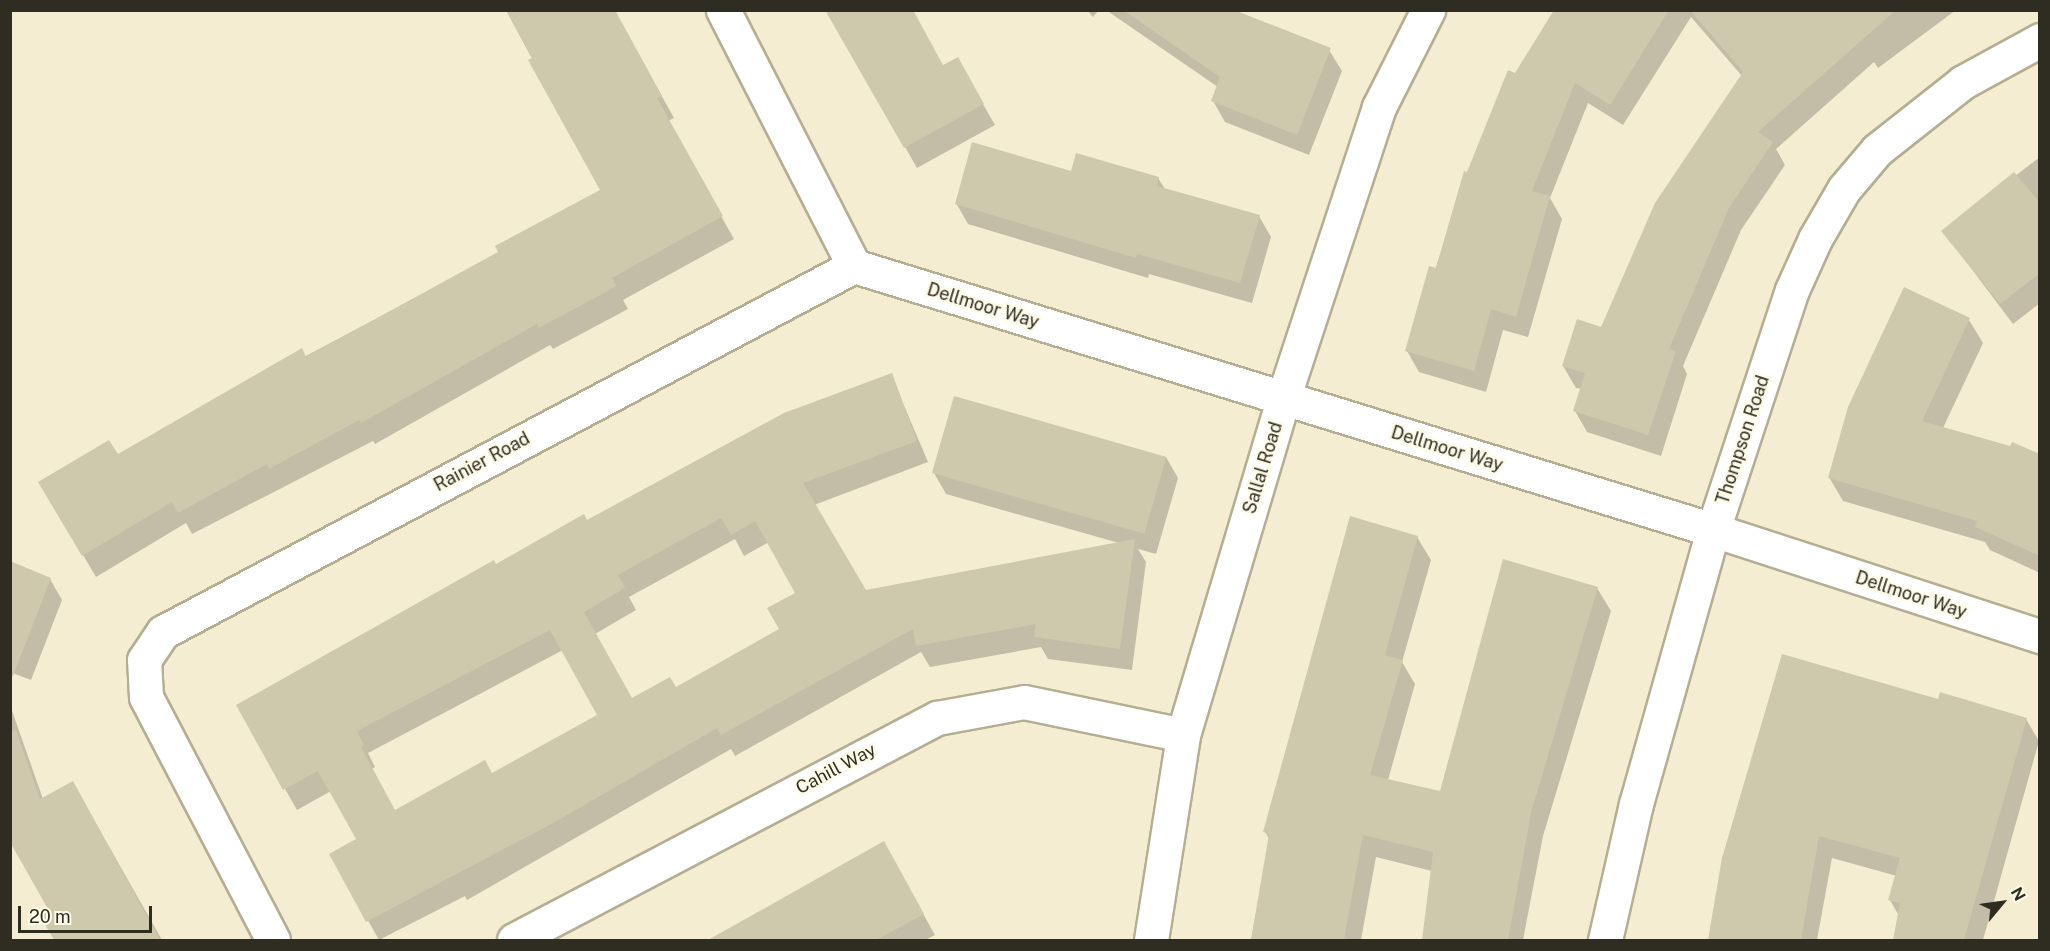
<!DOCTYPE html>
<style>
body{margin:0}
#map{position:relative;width:2050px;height:951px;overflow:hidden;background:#f4edd1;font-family:"Public Sans",sans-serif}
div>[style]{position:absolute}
.shadow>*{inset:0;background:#0003}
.building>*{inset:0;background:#cec8ac;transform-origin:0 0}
.roads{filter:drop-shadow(2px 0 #b4ae93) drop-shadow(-2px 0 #b4ae93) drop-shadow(0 2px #b4ae93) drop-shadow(0 -2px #b4ae93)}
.minor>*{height:33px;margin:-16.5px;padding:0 16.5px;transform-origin:16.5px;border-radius:16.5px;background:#fff}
span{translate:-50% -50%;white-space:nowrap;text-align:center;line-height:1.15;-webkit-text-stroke:5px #fefbe9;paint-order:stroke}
.street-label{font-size:18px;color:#2f2d22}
.frame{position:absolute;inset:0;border:12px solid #2f2d22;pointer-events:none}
.north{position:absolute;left:1972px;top:873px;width:60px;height:60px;-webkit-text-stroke:4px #fefbe9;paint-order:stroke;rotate:61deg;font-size:16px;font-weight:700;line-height:24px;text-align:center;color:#2f2d22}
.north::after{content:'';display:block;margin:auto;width:21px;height:27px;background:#2f2d22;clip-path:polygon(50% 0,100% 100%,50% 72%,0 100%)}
.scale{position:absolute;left:18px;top:906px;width:134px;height:27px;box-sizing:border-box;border:3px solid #2f2d22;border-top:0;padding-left:8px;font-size:18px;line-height:21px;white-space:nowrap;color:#2f2d22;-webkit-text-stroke:4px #fefbe9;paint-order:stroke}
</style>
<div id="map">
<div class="shadow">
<i style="clip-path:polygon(506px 10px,614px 10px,674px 118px,668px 121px,734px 239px,623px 300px,628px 309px,553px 349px,550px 345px,375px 444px,373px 441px,192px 534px,186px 523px,96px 577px,53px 504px,117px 456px,500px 253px,602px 190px)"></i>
<i style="clip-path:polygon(827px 10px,943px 67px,957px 59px,995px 125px,917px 168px)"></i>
<i style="clip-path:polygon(1087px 10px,1099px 10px,1093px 17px)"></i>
<i style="clip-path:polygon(1106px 10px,1241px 10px,1239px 14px,1329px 50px,1342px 71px,1309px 155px,1225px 122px,1213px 101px,1218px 87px)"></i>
<i style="clip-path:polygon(1556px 10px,1956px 10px,1878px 68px,1874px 62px,1776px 149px,1785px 165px,1741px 230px,1683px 366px,1687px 374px,1661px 456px,1587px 432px,1575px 411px,1582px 389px,1576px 388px,1563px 366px,1602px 329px,1742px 76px,1691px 17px,1623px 125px,1588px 103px,1550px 198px,1562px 219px,1528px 337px,1503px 330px,1486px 392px,1419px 372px,1407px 351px,1468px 174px,1515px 75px)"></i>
<i style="clip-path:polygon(2040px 157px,2040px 303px,2013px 324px,1943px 231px)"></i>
<i style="clip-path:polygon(1072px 173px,1158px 178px,1165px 189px,1259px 216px,1271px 237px,1252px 303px,1149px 274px,1148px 278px,968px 224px,956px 203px)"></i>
<i style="clip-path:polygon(1969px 320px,1983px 343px,1943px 428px,2040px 456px,2040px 573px,1990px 550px,1985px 542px,1843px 501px,1829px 477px)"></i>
<i style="clip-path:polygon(evenodd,891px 375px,928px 462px,814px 505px,865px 591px,1119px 543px,946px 494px,934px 473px,1166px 457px,1178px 478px,1156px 554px,1138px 549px,1146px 562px,1132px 670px,1048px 659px,1041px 647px,930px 667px,921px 652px,735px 756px,731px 749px,467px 900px,465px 896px,379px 940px,331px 855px,358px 840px,331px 791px,297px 810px,285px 789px,496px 566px,891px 375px,735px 539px,744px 556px,769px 542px,797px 593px,781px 630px,675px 689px,632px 700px,595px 634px,636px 610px,629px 597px,735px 539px,891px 375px,563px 650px,599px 715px,492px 775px,395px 812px,372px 769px,375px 767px,368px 753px,563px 650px)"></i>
<i style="clip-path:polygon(1417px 537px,1431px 560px,1402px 662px,1415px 684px,1388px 780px,1441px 793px,1597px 588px,1611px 611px,1543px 836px,1523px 940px,1424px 940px,1432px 871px,1376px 857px,1361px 940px,1251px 940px,1270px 840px,1265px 832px)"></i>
<i style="clip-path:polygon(50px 579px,62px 600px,31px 680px,10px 672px)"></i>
<i style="clip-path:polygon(1939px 701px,2026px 719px,2039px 741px,1983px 940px,1895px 940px,1899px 916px,1890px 900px,1897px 876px,1832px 858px,1817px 940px,1709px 940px,1723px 860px)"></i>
<i style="clip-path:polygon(10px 705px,43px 799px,73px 783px,162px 940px,56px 940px,41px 914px,50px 909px,10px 839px)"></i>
<i style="clip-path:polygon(895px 864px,935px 935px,925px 940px,713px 939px)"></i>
</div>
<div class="building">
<i style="clip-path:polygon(506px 10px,615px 10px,662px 96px,657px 98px,723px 216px,612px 278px,617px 286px,539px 328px,537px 324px,361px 423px,359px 420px,269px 469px,267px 464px,178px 513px,172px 502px,82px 556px,38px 482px,109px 440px,118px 454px,302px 348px,306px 357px,498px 252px,495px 246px,600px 190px,528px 60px,532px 58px)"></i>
<i style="clip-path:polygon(825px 10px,913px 10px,943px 65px,958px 57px,984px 104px,904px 148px)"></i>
<i style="clip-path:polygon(1123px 10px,1234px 10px,1331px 48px,1297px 135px,1211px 101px,1220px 77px)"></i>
<i style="clip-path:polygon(1554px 10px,1669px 10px,1610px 105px,1575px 83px,1532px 191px,1550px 196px,1516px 317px,1491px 309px,1474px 371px,1405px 351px,1429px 266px,1436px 268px,1464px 171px,1467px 172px,1508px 70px,1515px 73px)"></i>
<i style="clip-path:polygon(1690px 10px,1896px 10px,1758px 132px,1773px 142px,1729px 208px,1669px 349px,1676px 351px,1648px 435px,1573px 411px,1585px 373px,1562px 366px,1577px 319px,1601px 327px,1655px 203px,1743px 72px)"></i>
<i style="clip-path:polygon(972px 142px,1071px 171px,1076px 153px,1159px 177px,1157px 186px,1260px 215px,1240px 283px,1137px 254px,1136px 258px,955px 204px)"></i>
<i style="clip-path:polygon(2014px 172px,2040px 203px,2040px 273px,2000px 304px,1941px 231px)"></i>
<i style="clip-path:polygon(1904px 287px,1970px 318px,1922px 421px,2010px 446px,2012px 442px,2040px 454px,2040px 556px,1975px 527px,1977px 521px,1828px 478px,1848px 407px)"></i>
<i style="clip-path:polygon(evenodd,892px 373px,917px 441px,803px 483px,866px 590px,1135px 539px,1120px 649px,1034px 637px,1036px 624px,916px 646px,913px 629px,721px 735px,717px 728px,557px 821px,366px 922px,329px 854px,356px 839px,318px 771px,283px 790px,236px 705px,494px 560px,496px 564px,584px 514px,587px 520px,784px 413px,892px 373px,721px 518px,731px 535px,755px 521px,795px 593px,767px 608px,779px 629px,676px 687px,670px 677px,632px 698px,584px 612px,625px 588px,618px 575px,721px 518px,892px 373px,550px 630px,597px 715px,492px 773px,485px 760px,395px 810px,361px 747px,364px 745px,357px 731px,550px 630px)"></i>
<i style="left:954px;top:396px;width:221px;height:80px;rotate:16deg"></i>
<i style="clip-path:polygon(1350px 516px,1418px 536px,1385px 655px,1403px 660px,1370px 775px,1440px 791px,1503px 559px,1598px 587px,1531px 813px,1508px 940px,1422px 940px,1433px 852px,1363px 835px,1344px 940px,1251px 940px,1269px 834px,1263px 832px)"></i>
<i style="clip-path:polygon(10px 561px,51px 578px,13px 676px,10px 676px)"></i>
<i style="clip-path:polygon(1782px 654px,1938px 699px,1940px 692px,2027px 718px,1964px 940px,1893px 940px,1900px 903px,1888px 900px,1900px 858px,1819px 836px,1801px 940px,1708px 940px,1722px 858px)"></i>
<i style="clip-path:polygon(16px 730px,40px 799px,73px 781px,160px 940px,54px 940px,39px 914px,48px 909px,10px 842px,10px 731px)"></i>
<i style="clip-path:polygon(884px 841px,924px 914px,876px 940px,708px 940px)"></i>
</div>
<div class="roads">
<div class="minor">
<i style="left:723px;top:10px;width:288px;rotate:62.9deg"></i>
<i style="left:854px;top:266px;width:899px;rotate:17.08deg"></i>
<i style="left:1713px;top:530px;width:344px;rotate:18deg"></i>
<i style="left:273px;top:940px;width:274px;rotate:-117.6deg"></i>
<i style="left:146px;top:697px;width:37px;rotate:-93deg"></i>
<i style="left:144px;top:660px;width:34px;rotate:-56deg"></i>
<i style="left:163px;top:632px;width:782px;rotate:-27.91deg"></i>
<i style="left:514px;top:940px;width:478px;rotate:-27.7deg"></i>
<i style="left:937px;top:718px;width:88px;rotate:-10.4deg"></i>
<i style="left:1024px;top:702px;width:162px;rotate:11.7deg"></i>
<i style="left:1151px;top:940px;width:207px;rotate:-81.1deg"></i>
<i style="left:1183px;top:735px;width:351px;rotate:-73.4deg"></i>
<i style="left:1283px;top:399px;width:307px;rotate:-71.8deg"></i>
<i style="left:1379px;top:107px;width:109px;rotate:-63.2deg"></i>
<i style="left:1605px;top:940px;width:139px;rotate:-77.2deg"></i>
<i style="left:1636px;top:804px;width:285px;rotate:-74.3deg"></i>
<i style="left:1713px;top:530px;width:253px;rotate:-71.8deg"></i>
<i style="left:1792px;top:290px;width:56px;rotate:-65.7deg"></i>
<i style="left:1815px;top:239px;width:58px;rotate:-59.9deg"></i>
<i style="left:1844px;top:189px;width:51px;rotate:-49.8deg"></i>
<i style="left:1877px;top:150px;width:110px;rotate:-38.3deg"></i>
<i style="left:1963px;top:82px;width:88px;rotate:-28.6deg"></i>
</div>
</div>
<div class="street-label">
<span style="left:983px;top:306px;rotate:17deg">Dellmoor Way</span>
<span style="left:1743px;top:440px;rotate:-72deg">Thompson Road</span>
<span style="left:1447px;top:449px;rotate:17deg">Dellmoor Way</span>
<span style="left:482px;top:462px;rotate:-28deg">Rainier Road</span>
<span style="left:1263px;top:468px;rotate:-73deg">Sallal Road</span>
<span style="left:1911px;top:595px;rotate:18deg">Dellmoor Way</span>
<span style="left:836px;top:769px;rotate:-28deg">Cahill Way</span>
</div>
<div class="frame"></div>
<div class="north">N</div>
<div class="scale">20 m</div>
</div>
